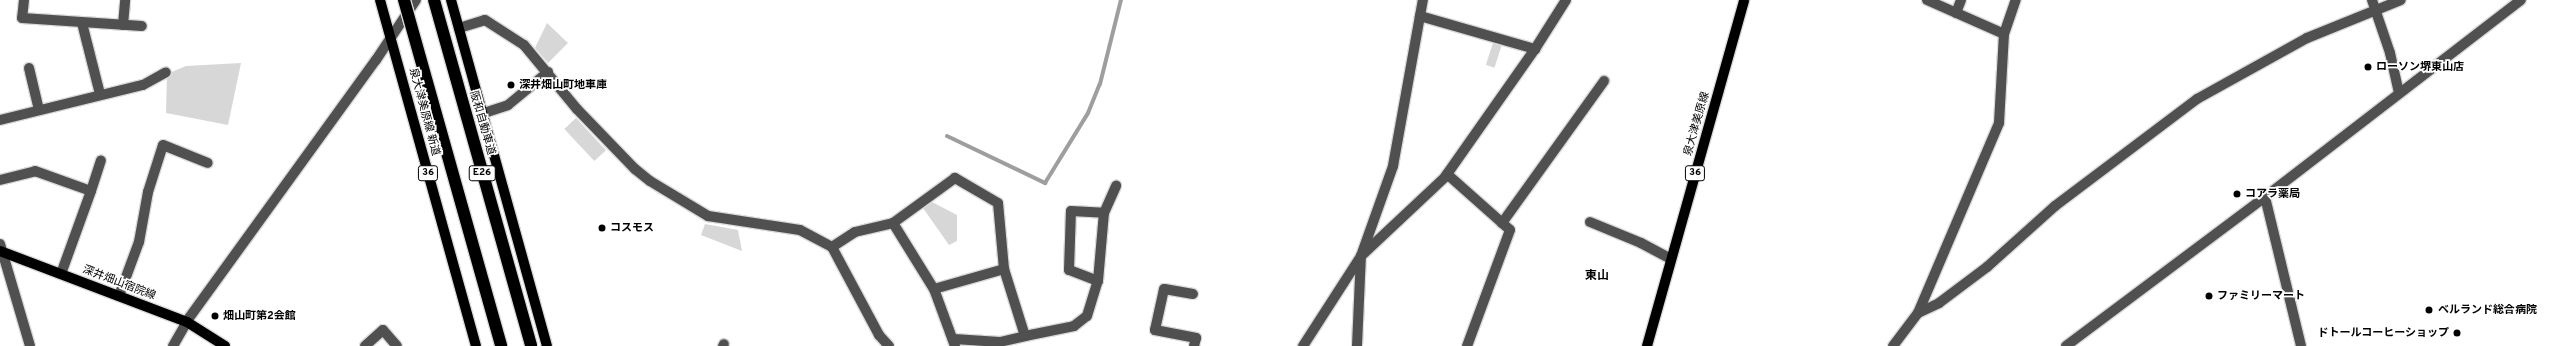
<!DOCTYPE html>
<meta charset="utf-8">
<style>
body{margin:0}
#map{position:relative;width:2567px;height:346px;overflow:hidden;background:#fff;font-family:Overpass,"Noto Sans JP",sans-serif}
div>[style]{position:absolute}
.green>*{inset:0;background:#d7d7d7;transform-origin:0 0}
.stream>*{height:4px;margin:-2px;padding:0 2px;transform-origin:2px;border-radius:2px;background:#9e9e9e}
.roads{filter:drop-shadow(1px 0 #dbdbdb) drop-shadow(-1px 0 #dbdbdb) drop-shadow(0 1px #dbdbdb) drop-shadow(0 -1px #dbdbdb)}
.minor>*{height:10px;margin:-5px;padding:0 5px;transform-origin:5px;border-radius:5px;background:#505050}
.major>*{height:10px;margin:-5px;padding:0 5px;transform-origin:5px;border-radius:5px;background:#000}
.highway>*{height:12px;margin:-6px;padding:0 6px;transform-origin:6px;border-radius:6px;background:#000}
.bridges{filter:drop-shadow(1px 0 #dbdbdb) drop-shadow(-1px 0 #dbdbdb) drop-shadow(0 1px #dbdbdb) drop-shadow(0 -1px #dbdbdb)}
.highway-bridge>*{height:12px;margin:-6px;padding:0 6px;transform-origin:6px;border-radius:6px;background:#000}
.dots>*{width:11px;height:11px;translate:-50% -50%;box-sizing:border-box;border:2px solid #fff;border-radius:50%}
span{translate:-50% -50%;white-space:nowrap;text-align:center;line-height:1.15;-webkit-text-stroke:3.5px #fff;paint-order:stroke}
.shield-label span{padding:1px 3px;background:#fff;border:1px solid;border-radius:3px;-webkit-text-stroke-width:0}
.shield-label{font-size:10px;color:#000;font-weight:700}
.poi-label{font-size:11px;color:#000;font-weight:700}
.left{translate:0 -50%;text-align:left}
.right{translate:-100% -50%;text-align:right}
.street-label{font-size:11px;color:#000}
.neighbourhood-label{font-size:12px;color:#000;font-weight:700}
</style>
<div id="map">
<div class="green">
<i style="clip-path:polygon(547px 23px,568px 43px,548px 63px,535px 48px)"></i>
<i style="left:1493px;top:43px;width:9px;height:23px;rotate:18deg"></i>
<i style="clip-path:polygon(241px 63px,228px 125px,166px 113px,167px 74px,186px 66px)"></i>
<i style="left:576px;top:118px;width:44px;height:16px;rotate:47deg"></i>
<i style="clip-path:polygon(932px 202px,957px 215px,957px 241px,949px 245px,923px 208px)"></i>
<i style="clip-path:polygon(705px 224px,738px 230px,742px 251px,701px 235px)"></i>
</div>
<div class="stream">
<i style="left:947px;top:136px;width:109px;rotate:25.6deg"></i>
<i style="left:1045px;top:183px;width:82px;rotate:-58.4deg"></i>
<i style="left:1088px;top:113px;width:31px;rotate:-68deg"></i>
<i style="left:1100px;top:84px;width:87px;rotate:-76deg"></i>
</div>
<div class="roads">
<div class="minor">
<i style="left:24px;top:0;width:18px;rotate:96deg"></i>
<i style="left:22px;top:18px;width:120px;rotate:3.8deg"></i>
<i style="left:1927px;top:0;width:84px;rotate:23.8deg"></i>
<i style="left:2372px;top:0;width:56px;rotate:71.2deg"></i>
<i style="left:2390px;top:53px;width:41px;rotate:77.3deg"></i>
<i style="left:1956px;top:13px;width:14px;rotate:-69deg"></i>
<i style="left:1420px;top:16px;width:120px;rotate:16deg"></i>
<i style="left:82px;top:23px;width:73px;rotate:75.8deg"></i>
<i style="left:123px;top:25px;width:25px;rotate:-85deg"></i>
<i style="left:459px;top:28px;width:27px;rotate:-17deg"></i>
<i style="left:485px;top:20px;width:46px;rotate:32.7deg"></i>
<i style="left:524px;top:45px;width:83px;rotate:50.4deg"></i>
<i style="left:577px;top:109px;width:83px;rotate:46deg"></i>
<i style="left:635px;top:169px;width:19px;rotate:39deg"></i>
<i style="left:650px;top:181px;width:68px;rotate:31.1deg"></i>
<i style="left:708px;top:216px;width:93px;rotate:8.7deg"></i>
<i style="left:800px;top:230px;width:36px;rotate:28deg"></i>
<i style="left:832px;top:247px;width:100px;rotate:61.9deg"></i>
<i style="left:879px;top:335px;width:15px;rotate:48deg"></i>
<i style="left:29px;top:68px;width:43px;rotate:76.6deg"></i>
<i style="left:484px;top:113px;width:25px;rotate:-18deg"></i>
<i style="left:508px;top:105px;width:52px;rotate:-39.5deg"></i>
<i style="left:0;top:120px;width:147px;rotate:-13.8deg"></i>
<i style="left:143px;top:85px;width:26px;rotate:-29deg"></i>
<i style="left:1447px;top:174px;width:84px;rotate:41.6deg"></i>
<i style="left:1510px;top:230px;width:124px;rotate:110.3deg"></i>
<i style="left:0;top:180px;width:36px;rotate:-14deg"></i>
<i style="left:35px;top:171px;width:59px;rotate:19.7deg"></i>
<i style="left:91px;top:191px;width:88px;rotate:109.9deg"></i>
<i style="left:91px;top:191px;width:32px;rotate:-72deg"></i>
<i style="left:2265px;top:197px;width:153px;rotate:76.4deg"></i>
<i style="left:1590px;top:222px;width:55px;rotate:22.4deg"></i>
<i style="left:1641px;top:243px;width:34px;rotate:28deg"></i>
<i style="left:1502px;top:223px;width:175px;rotate:-54.3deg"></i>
<i style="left:0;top:244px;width:106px;rotate:73.6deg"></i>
<i style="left:832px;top:247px;width:27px;rotate:-33deg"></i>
<i style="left:855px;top:232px;width:39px;rotate:-13deg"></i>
<i style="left:1098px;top:281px;width:31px;rotate:-159deg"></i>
<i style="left:1069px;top:270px;width:59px;rotate:-88.1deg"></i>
<i style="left:1071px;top:211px;width:33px;rotate:3deg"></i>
<i style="left:934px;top:289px;width:73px;rotate:-15.9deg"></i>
<i style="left:1004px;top:269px;width:66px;rotate:-95.2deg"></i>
<i style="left:998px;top:203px;width:50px;rotate:-149.8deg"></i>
<i style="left:955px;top:178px;width:77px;rotate:144deg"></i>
<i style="left:893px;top:223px;width:78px;rotate:58.2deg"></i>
<i style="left:934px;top:289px;width:61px;rotate:69.8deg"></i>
<i style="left:1193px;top:294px;width:29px;rotate:-170deg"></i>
<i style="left:1164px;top:289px;width:42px;rotate:102.4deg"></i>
<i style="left:1155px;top:330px;width:42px;rotate:11deg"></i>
<i style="left:1196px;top:338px;width:8px;rotate:104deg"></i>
<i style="left:119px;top:296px;width:58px;rotate:-69.7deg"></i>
<i style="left:139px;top:242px;width:51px;rotate:-79.8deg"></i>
<i style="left:148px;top:192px;width:49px;rotate:-72.3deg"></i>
<i style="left:163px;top:145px;width:48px;rotate:21.8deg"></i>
<i style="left:1918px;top:313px;width:23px;rotate:-25deg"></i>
<i style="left:1939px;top:303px;width:60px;rotate:-36.9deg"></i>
<i style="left:1987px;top:267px;width:91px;rotate:-41.9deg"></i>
<i style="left:2055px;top:206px;width:178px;rotate:-37deg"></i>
<i style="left:2197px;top:99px;width:126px;rotate:-29deg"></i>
<i style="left:2307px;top:38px;width:101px;rotate:-22deg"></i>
<i style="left:1025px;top:336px;width:50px;rotate:-11.5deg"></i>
<i style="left:1074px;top:326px;width:16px;rotate:-38deg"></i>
<i style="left:1087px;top:316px;width:37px;rotate:-73deg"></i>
<i style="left:1098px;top:281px;width:68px;rotate:-85deg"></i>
<i style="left:1104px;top:213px;width:30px;rotate:-66deg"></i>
<i style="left:954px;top:339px;width:46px;rotate:3.7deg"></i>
<i style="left:1000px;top:342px;width:26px;rotate:-13deg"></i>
<i style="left:1025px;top:336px;width:70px;rotate:-107.4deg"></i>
<i style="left:173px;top:346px;width:32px;rotate:-60deg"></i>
<i style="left:189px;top:318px;width:319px;rotate:-54.1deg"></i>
<i style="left:376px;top:60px;width:72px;rotate:-56.3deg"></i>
<i style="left:365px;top:346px;width:24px;rotate:-42deg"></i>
<i style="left:383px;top:330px;width:21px;rotate:49deg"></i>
<i style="left:723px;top:346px;width:2px;rotate:-63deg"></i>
<i style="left:1303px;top:346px;width:107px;rotate:-57.2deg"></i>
<i style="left:1361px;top:256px;width:115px;rotate:-43.2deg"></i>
<i style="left:1445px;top:177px;width:156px;rotate:-54.9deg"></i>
<i style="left:1535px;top:49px;width:58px;rotate:-57.7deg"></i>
<i style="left:1357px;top:346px;width:90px;rotate:-87.5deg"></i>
<i style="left:1361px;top:256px;width:96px;rotate:-70.4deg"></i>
<i style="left:1393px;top:166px;width:169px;rotate:-79.8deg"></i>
<i style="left:1893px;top:346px;width:41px;rotate:-52.9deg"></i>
<i style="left:1918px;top:313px;width:207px;rotate:-66.9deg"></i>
<i style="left:1999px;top:123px;width:89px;rotate:-86.8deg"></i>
<i style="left:2004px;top:34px;width:36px;rotate:-71deg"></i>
<i style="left:2066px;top:346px;width:249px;rotate:-36.8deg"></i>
<i style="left:2265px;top:197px;width:323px;rotate:-37.6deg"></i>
</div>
<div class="major">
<i style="left:380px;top:0;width:359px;rotate:74.5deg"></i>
<i style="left:451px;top:0;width:359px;rotate:74.5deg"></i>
<i style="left:0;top:251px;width:200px;rotate:20.8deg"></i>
<i style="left:187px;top:322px;width:45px;rotate:32.3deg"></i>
<i style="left:1647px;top:346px;width:359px;rotate:-74.3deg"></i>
</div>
<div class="highway">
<i style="left:434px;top:0;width:359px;rotate:74.3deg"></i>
</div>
</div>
<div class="bridges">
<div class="highway-bridge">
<i style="left:404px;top:0;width:359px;rotate:74.3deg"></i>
</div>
</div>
<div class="dots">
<i style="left:2368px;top:67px;background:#000"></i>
<i style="left:511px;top:85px;background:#000"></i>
<i style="left:2237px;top:194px;background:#000"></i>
<i style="left:602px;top:228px;background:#000"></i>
<i style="left:2209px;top:296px;background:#000"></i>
<i style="left:2429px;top:310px;background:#000"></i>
<i style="left:215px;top:316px;background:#000"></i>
<i style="left:2457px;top:333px;background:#000"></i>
</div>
<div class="shield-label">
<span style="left:428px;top:173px">36</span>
<span style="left:482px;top:173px">E26</span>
<span style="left:1695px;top:173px">36</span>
</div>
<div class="poi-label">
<span class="left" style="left:2376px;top:67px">ローソン堺東山店</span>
<span class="left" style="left:519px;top:85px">深井畑山町地車庫</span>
<span class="left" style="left:2245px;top:194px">コアラ薬局</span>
<span class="left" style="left:610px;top:228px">コスモス</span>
<span class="left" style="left:2217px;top:296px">ファミリーマート</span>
<span class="left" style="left:2438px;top:310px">ベルランド総合病院</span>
<span class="left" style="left:223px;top:316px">畑山町第2会館</span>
<span class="right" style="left:2449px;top:333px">ドトールコーヒーショップ</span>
</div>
<div class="street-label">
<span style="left:424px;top:112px;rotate:75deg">泉大津美原線 新道</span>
<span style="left:482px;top:123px;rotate:74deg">阪和自動車道</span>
<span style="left:1697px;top:124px;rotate:-74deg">泉大津美原線</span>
<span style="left:119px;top:283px;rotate:21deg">深井畑山宿院線</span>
</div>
<div class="neighbourhood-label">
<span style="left:1597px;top:277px">東山</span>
</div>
</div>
